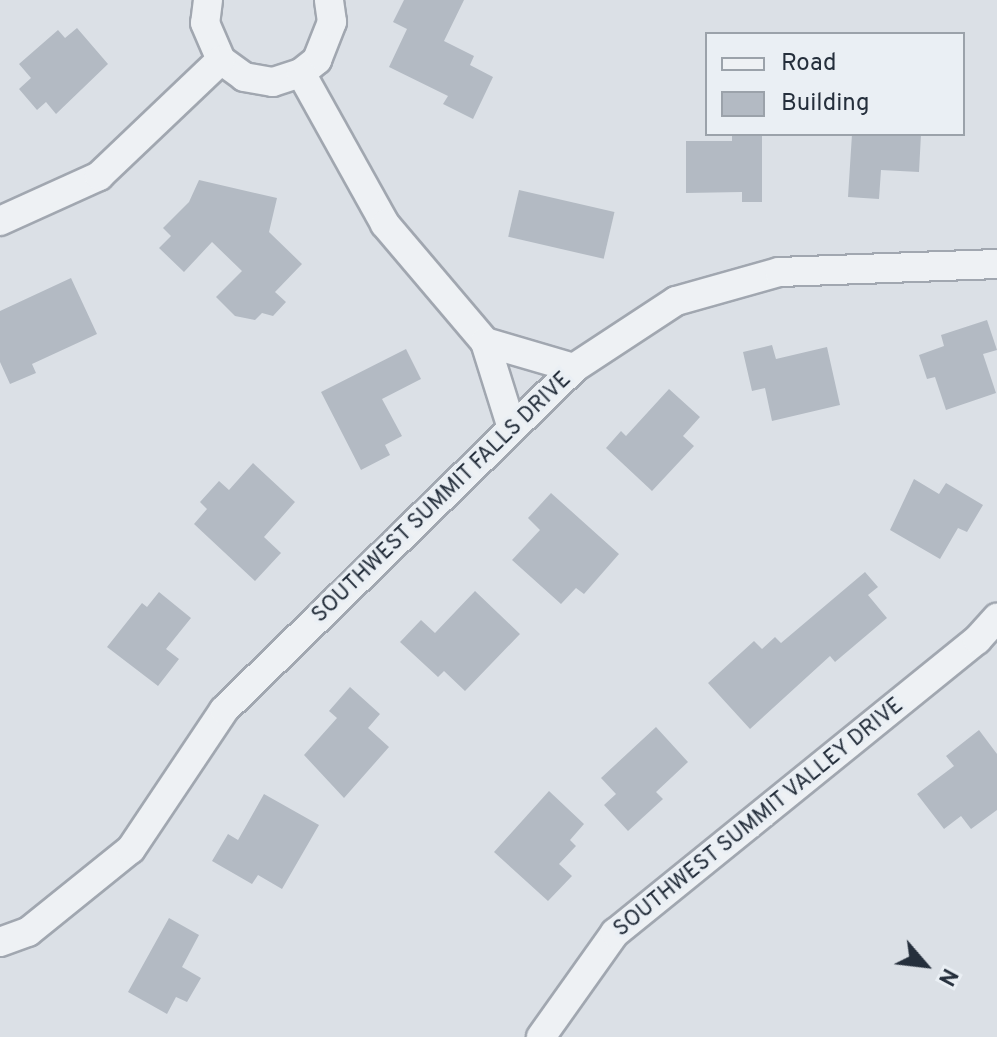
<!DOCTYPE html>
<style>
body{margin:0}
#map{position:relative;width:997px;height:1037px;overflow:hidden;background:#dbe0e6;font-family:Overpass,sans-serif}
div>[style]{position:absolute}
.building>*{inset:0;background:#b3bac3;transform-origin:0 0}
.roads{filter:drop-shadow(2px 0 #a1a7b0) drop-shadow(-2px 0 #a1a7b0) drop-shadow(0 2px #a1a7b0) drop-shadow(0 -2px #a1a7b0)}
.minor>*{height:28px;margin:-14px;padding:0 14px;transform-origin:14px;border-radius:14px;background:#eef1f4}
span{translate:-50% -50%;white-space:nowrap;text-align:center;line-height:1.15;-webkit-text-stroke:7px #eaeff4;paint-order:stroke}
.street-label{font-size:22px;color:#252f3c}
.legend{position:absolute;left:705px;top:32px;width:260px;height:104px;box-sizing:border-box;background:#eaeff4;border:2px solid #9ba2aa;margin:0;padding:10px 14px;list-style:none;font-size:24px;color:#252f3c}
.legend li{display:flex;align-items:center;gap:16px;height:40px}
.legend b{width:40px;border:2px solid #9ba2aa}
.north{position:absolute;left:885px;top:925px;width:80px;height:80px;-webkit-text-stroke:6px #eaeff4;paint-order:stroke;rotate:118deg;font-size:22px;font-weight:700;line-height:32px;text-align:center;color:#252f3c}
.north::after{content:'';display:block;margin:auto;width:28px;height:36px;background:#252f3c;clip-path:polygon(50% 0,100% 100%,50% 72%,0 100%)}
</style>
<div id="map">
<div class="building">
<i style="clip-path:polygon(404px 0,464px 0,444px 41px,474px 56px,470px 65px,493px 77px,473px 119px,443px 104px,448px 96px,389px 67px,407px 29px,393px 22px)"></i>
<i style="clip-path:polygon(77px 28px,108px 64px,56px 114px,46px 102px,37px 110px,19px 89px,31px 78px,19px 64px,58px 30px,65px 38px)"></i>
<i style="clip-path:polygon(732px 134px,762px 134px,762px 202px,742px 202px,742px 192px,686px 193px,686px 141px,732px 141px)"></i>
<i style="clip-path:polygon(852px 134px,921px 134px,919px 172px,881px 170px,879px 199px,848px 197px)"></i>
<i style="clip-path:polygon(199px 180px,277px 198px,269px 232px,302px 264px,275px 292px,286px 302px,273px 316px,262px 313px,255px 320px,235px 316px,216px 297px,242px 271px,212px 242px,184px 272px,159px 248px,171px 236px,163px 228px,189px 202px)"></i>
<i style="left:519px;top:190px;width:98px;height:48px;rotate:13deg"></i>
<i style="clip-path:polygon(71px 278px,97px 334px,32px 364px,36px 373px,10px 384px,0 362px,0 311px)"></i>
<i style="clip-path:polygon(987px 320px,997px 350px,983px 354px,996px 393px,946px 410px,935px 377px,927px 379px,919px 355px,944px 346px,941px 335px)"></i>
<i style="clip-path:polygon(772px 345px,776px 359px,827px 347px,840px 405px,772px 421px,765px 388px,752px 391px,743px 352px)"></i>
<i style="clip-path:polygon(406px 349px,421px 379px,382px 399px,402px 436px,385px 445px,390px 455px,361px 470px,321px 392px)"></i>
<i style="clip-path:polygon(669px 389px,700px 417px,683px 436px,694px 446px,652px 491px,606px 448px,621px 431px,626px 436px)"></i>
<i style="clip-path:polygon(253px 463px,295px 502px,264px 537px,281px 553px,255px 581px,194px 524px,207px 509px,200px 502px,219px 481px,229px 490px)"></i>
<i style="clip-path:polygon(914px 479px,939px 494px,946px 483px,983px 505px,967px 532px,958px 528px,940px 559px,890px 530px)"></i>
<i style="clip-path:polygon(551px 493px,619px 554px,584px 594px,576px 588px,561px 604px,512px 560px,540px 530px,528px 518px)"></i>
<i style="clip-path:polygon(865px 572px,878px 587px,868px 595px,887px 618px,835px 662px,830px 656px,750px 729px,708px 683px,754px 641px,762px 649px,775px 637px,781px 643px)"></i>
<i style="clip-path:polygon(475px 591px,520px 634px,465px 691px,444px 671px,438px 677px,400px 642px,421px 620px,435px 633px)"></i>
<i style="clip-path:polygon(159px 592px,191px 618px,166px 649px,179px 659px,158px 686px,107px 647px,142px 603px,147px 607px)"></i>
<i style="clip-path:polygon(350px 687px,380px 714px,368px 728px,389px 747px,344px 798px,304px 755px,337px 718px,329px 711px)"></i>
<i style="clip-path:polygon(656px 727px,688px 762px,656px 792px,663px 799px,628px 831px,604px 805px,616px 794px,601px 778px)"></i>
<i style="clip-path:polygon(979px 730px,997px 754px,997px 810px,971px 829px,961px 816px,944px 829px,917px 794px,954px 766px,946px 756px)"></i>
<i style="clip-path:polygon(549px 791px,584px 824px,570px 840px,576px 846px,559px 864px,572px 876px,548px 901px,494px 852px)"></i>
<i style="clip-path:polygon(264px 794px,319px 825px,282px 889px,258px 875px,252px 884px,212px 861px,228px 834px,238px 840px)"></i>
<i style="clip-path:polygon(169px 918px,199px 935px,182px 967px,201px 978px,187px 1002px,176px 997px,167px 1014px,128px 992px)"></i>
</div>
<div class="roads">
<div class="minor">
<i style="left:208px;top:0;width:23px;rotate:97deg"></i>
<i style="left:205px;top:23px;width:40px;rotate:66.6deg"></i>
<i style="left:221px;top:60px;width:29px;rotate:36deg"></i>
<i style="left:244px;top:77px;width:29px;rotate:10deg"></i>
<i style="left:273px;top:82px;width:29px;rotate:-18deg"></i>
<i style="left:301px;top:73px;width:21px;rotate:-39deg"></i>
<i style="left:317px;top:60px;width:41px;rotate:-68.5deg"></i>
<i style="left:332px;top:22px;width:22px;rotate:-98deg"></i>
<i style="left:301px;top:73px;width:173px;rotate:60.9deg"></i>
<i style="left:385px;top:224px;width:155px;rotate:49.7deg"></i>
<i style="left:485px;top:342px;width:90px;rotate:72.6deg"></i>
<i style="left:0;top:221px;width:109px;rotate:-24.4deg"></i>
<i style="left:99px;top:176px;width:168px;rotate:-43.6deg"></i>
<i style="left:485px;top:342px;width:93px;rotate:16.3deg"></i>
<i style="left:0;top:942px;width:30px;rotate:-20deg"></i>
<i style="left:28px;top:932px;width:132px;rotate:-38.9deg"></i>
<i style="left:131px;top:849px;width:167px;rotate:-56.2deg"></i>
<i style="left:224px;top:710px;width:489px;rotate:-44.3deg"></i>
<i style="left:574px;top:368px;width:122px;rotate:-33.3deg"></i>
<i style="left:676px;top:301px;width:107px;rotate:-15.7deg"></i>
<i style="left:779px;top:272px;width:218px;rotate:-2.1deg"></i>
<i style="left:541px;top:1037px;width:128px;rotate:-54.6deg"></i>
<i style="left:615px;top:933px;width:466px;rotate:-39deg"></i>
<i style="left:977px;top:640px;width:30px;rotate:-48deg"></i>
</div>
</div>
<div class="street-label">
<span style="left:442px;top:498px;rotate:-44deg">SOUTHWEST SUMMIT FALLS DRIVE</span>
<span style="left:759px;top:818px;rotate:-39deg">SOUTHWEST SUMMIT VALLEY DRIVE</span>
</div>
<ul class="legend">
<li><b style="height:10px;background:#eef1f4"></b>Road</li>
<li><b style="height:22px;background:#b3bac3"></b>Building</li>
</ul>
<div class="north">N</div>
</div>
